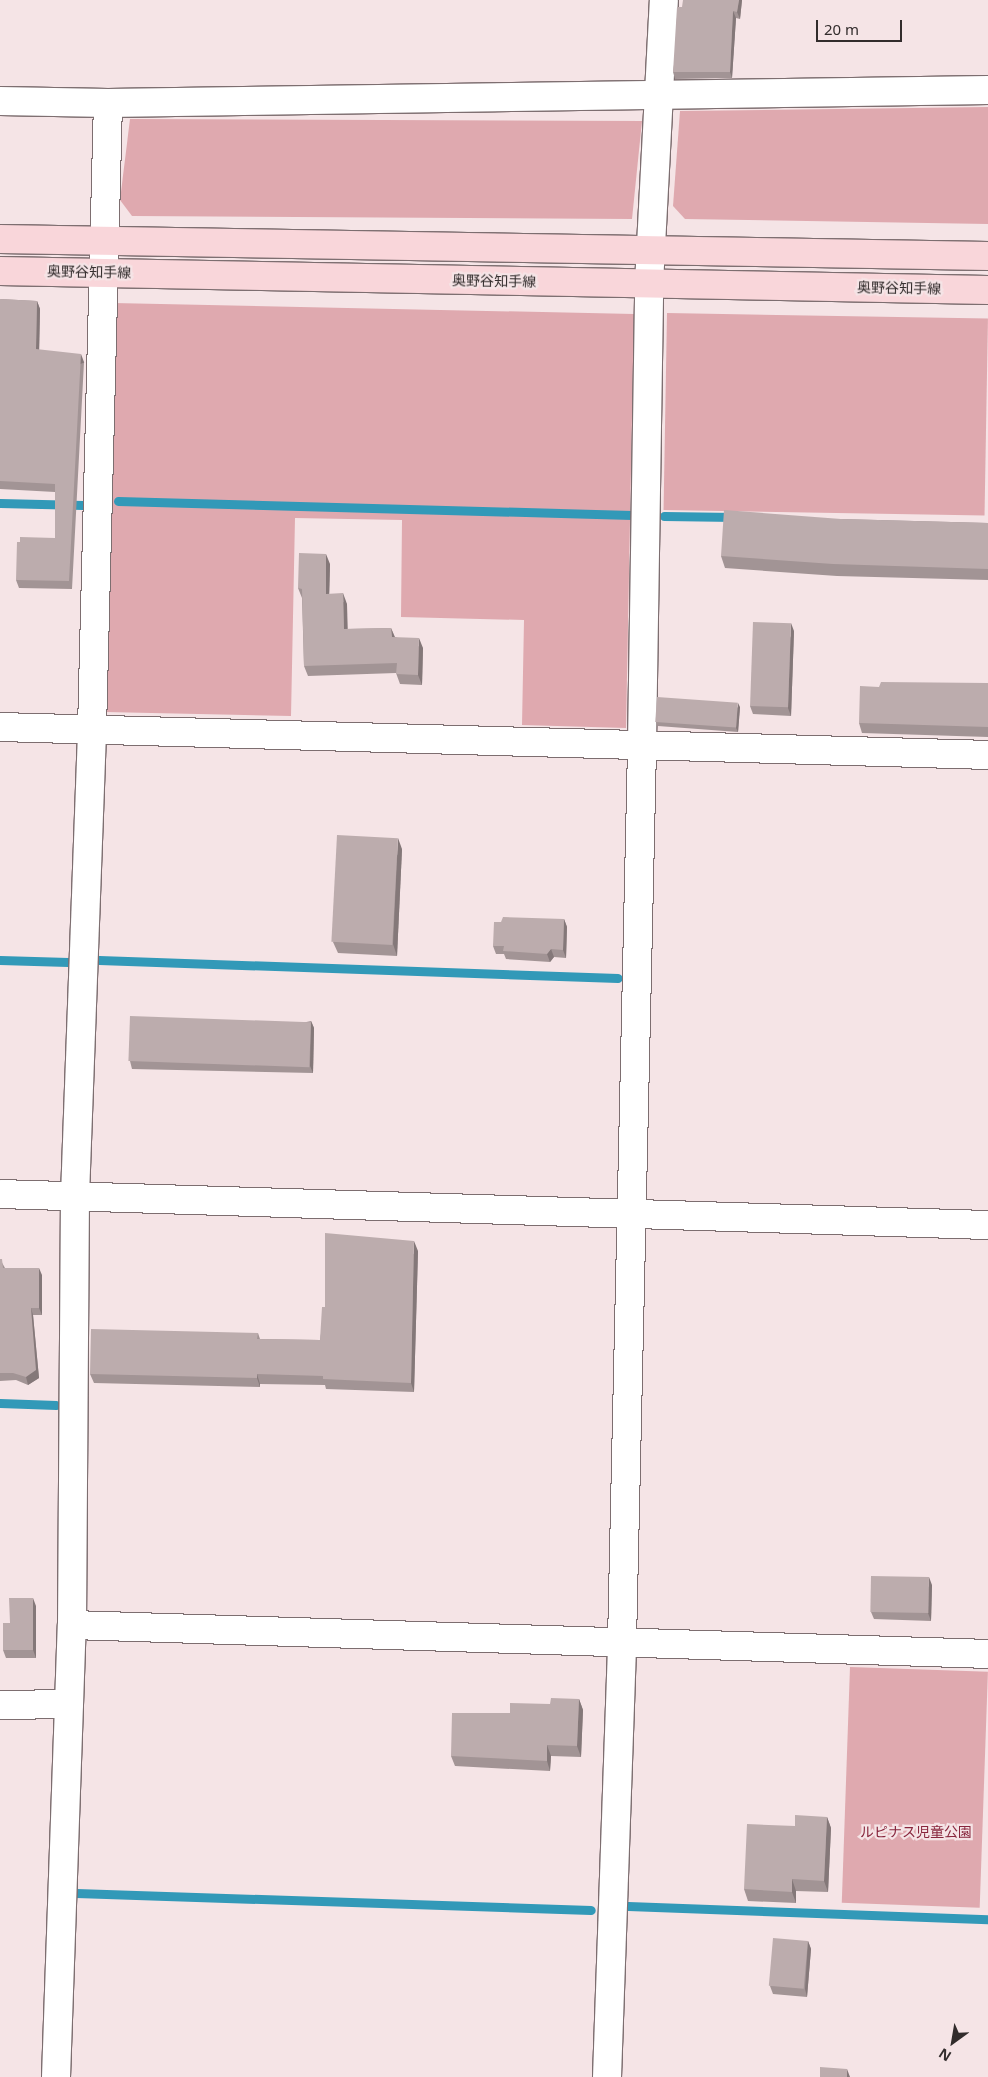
<!DOCTYPE html>
<meta charset="utf-8">
<style>
body{margin:0}
#map{position:relative;width:988px;height:2077px;overflow:hidden;background:#f5e4e6;font-family:"Noto Sans","Noto Sans JP",sans-serif}
div>[style]{position:absolute}
.green>*{inset:0;background:#dfa9af;transform-origin:0 0}
.stream>*{height:9px;margin:-4.5px;padding:0 4.5px;transform-origin:4.5px;border-radius:4.5px;background:#3299b8}
.roads{filter:drop-shadow(1px 0 #7d6e70) drop-shadow(-1px 0 #7d6e70) drop-shadow(0 1px #7d6e70) drop-shadow(0 -1px #7d6e70)}
.minor>*{height:28px;margin:-14px;padding:0 14px;transform-origin:14px;border-radius:14px;background:#fff}
.major>*{height:28px;margin:-14px;padding:0 14px;transform-origin:14px;border-radius:14px;background:#f9d6da}
.wall>*{inset:0;background:#a29495}
.shaded-wall>*{inset:0;background:#847879;transform-origin:0 0}
.building>*{inset:0;background:#bcacad;transform-origin:0 0}
span{translate:-50% -50%;white-space:nowrap;text-align:center;line-height:1.15;-webkit-text-stroke:4.5px #f5e4e6;paint-order:stroke}
.street-label{font-size:14px;color:#322c2c}
.park-label{font-size:14px;color:#88263d}
.north{position:absolute;left:928px;top:2017px;width:50px;height:50px;-webkit-text-stroke:4px #f5e4e6;paint-order:stroke;rotate:212deg;font-size:14px;font-weight:700;line-height:20px;text-align:center;color:#322c2c}
.north::after{content:'';display:block;margin:auto;width:18px;height:22px;background:#322c2c;clip-path:polygon(50% 0,100% 100%,50% 72%,0 100%)}
.scale{position:absolute;left:816px;top:20px;width:86px;height:22px;box-sizing:border-box;border:2px solid #322c2c;border-top:0;padding-left:6px;font-size:15px;line-height:18px;white-space:nowrap;color:#322c2c;-webkit-text-stroke:4px #f5e4e6;paint-order:stroke}
</style>
<div id="map">
<div class="green">
<i style="clip-path:polygon(988px 107px,988px 224px,685px 219px,673px 206px,680px 111px)"></i>
<i style="clip-path:polygon(130px 119px,642px 121px,632px 219px,132px 216px,120px 200px)"></i>
<i style="clip-path:polygon(113px 303px,634px 314px,626px 728px,522px 725px,524px 620px,401px 617px,402px 520px,295px 518px,291px 716px,105px 712px)"></i>
<i style="left:667px;top:313px;width:321px;height:197px;rotate:1deg"></i>
<i style="left:850px;top:1667px;width:138px;height:236px;rotate:2deg"></i>
</div>
<div class="stream">
<i style="left:118px;top:501px;width:514px;rotate:1.56deg"></i>
<i style="left:0;top:503px;width:83px;rotate:1.4deg"></i>
<i style="left:664px;top:516px;width:71px;rotate:0.8deg"></i>
<i style="left:0;top:960px;width:68px;rotate:1.7deg"></i>
<i style="left:99px;top:960px;width:519px;rotate:1.99deg"></i>
<i style="left:0;top:1403px;width:56px;rotate:2deg"></i>
<i style="left:76px;top:1893px;width:515px;rotate:1.89deg"></i>
<i style="left:628px;top:1906px;width:360px;rotate:2.1deg"></i>
</div>
<div class="roads">
<div class="minor">
<i style="left:0;top:101px;width:108px;rotate:1.1deg"></i>
<i style="left:108px;top:103px;width:880px;rotate:-0.85deg"></i>
<i style="left:0;top:727px;width:988px;rotate:1.62deg"></i>
<i style="left:0;top:1194px;width:988px;rotate:1.8deg"></i>
<i style="left:72px;top:1625px;width:916px;rotate:1.81deg"></i>
<i style="left:0;top:1705px;width:69px;rotate:-0.8deg"></i>
<i style="left:56px;top:2077px;width:452px;rotate:-88deg"></i>
<i style="left:72px;top:1625px;width:429px;rotate:-89.6deg"></i>
<i style="left:75px;top:1196px;width:467px;rotate:-87.9deg"></i>
<i style="left:92px;top:729px;width:626px;rotate:-88.54deg"></i>
<i style="left:607px;top:2077px;width:435px;rotate:-88deg"></i>
<i style="left:622px;top:1642px;width:898px;rotate:-88.72deg"></i>
<i style="left:642px;top:744px;width:460px;rotate:-89.1deg"></i>
<i style="left:649px;top:284px;width:284px;rotate:-87deg"></i>
</div>
<div class="major">
<i style="left:0;top:239px;width:988px;rotate:0.99deg"></i>
<i style="left:0;top:271px;width:988px;rotate:1.1deg"></i>
</div>
</div>
<div class="wall">
<i style="clip-path:polygon(742px 0,740px 19px,736px 18px,732px 78px,675px 79px,673px 72px,682px 7px)"></i>
<i style="clip-path:polygon(0 299px,37px 301px,40px 309px,39px 350px,84px 362px,72px 589px,19px 588px,16px 580px,55px 538px,55px 492px,0 489px)"></i>
<i style="clip-path:polygon(841px 519px,988px 523px,988px 580px,837px 576px,725px 568px,721px 556px)"></i>
<i style="clip-path:polygon(330px 564px,329px 594px,347px 604px,347px 629px,391px 628px,395px 637px,423px 648px,422px 685px,400px 684px,396px 673px,308px 676px,304px 666px,302px 598px,298px 588px)"></i>
<i style="clip-path:polygon(794px 631px,791px 716px,753px 714px,750px 706px)"></i>
<i style="clip-path:polygon(988px 683px,988px 737px,862px 733px,859px 723px,879px 687px)"></i>
<i style="clip-path:polygon(740px 707px,738px 732px,658px 726px,656px 722px)"></i>
<i style="clip-path:polygon(402px 849px,397px 956px,338px 953px,333px 942px)"></i>
<i style="clip-path:polygon(564px 919px,567px 927px,566px 958px,554px 957px,550px 962px,506px 959px,504px 954px,496px 954px,493px 946px,501px 922px)"></i>
<i style="clip-path:polygon(311px 1021px,314px 1028px,313px 1073px,132px 1069px,130px 1061px)"></i>
<i style="clip-path:polygon(418px 1251px,414px 1392px,326px 1389px,325px 1385px,260px 1384px,260px 1387px,94px 1383px,90px 1374px,258px 1333px,260px 1339px,320px 1340px,325px 1307px)"></i>
<i style="clip-path:polygon(0 1259px,5px 1268px,42px 1275px,42px 1315px,33px 1315px,39px 1378px,28px 1385px,16px 1380px,0 1381px)"></i>
<i style="clip-path:polygon(932px 1585px,931px 1621px,874px 1619px,871px 1612px)"></i>
<i style="clip-path:polygon(36px 1606px,36px 1658px,6px 1658px,3px 1650px,10px 1623px)"></i>
<i style="clip-path:polygon(579px 1699px,583px 1710px,581px 1757px,551px 1756px,550px 1771px,455px 1766px,451px 1756px,510px 1713px,550px 1704px)"></i>
<i style="clip-path:polygon(827px 1817px,831px 1828px,828px 1892px,796px 1891px,796px 1903px,748px 1901px,744px 1889px,795px 1826px)"></i>
<i style="clip-path:polygon(808px 1941px,811px 1949px,807px 1997px,773px 1994px,770px 1986px)"></i>
</div>
<div class="shaded-wall">
<i style="clip-path:polygon(739px 0,742px 0,740px 19px,737px 12px)"></i>
<i style="clip-path:polygon(733px 11px,736px 18px,732px 78px,730px 72px)"></i>
<i style="clip-path:polygon(37px 301px,40px 309px,39px 357px,36px 349px)"></i>
<i style="left:81px;top:354px;width:9px;height:227px;rotate:69deg"></i>
<i style="clip-path:polygon(326px 554px,330px 564px,329px 604px,326px 594px)"></i>
<i style="clip-path:polygon(343px 593px,347px 604px,348px 639px,344px 629px)"></i>
<i style="clip-path:polygon(791px 623px,794px 631px,791px 716px,788px 708px)"></i>
<i style="clip-path:polygon(391px 628px,395px 638px,392px 637px)"></i>
<i style="clip-path:polygon(419px 638px,423px 648px,422px 685px,418px 675px)"></i>
<i style="clip-path:polygon(738px 703px,740px 707px,738px 732px,736px 728px)"></i>
<i style="clip-path:polygon(398px 838px,402px 849px,397px 956px,393px 944px)"></i>
<i style="clip-path:polygon(564px 919px,567px 927px,566px 958px,563px 950px)"></i>
<i style="clip-path:polygon(551px 949px,554px 957px,550px 962px,547px 954px)"></i>
<i style="clip-path:polygon(311px 1021px,314px 1028px,313px 1073px,310px 1066px)"></i>
<i style="clip-path:polygon(414px 1241px,418px 1251px,414px 1392px,411px 1383px)"></i>
<i style="clip-path:polygon(39px 1268px,42px 1275px,42px 1315px,39px 1308px)"></i>
<i style="clip-path:polygon(31px 1308px,33px 1315px,39px 1378px,28px 1385px,26px 1377px)"></i>
<i style="clip-path:polygon(257px 1374px,260px 1384px,260px 1387px,257px 1378px)"></i>
<i style="clip-path:polygon(929px 1577px,932px 1585px,931px 1621px,928px 1613px)"></i>
<i style="clip-path:polygon(33px 1598px,36px 1606px,36px 1658px,33px 1650px)"></i>
<i style="clip-path:polygon(579px 1699px,583px 1710px,581px 1757px,577px 1746px)"></i>
<i style="clip-path:polygon(547px 1745px,551px 1756px,550px 1771px,547px 1761px)"></i>
<i style="clip-path:polygon(827px 1817px,831px 1828px,828px 1892px,824px 1881px)"></i>
<i style="clip-path:polygon(792px 1879px,796px 1891px,796px 1903px,792px 1892px)"></i>
<i style="clip-path:polygon(808px 1941px,811px 1949px,807px 1997px,805px 1989px)"></i>
<i style="clip-path:polygon(847px 2069px,850px 2077px,847px 2077px)"></i>
</div>
<div class="building">
<i style="clip-path:polygon(683px 0,739px 0,737px 12px,733px 11px,730px 72px,673px 72px,677px 7px,682px 7px)"></i>
<i style="clip-path:polygon(0 299px,37px 301px,36px 349px,81px 354px,69px 581px,16px 580px,17px 542px,20px 542px,20px 537px,55px 538px,55px 484px,0 481px)"></i>
<i style="clip-path:polygon(724px 510px,841px 519px,988px 523px,988px 569px,833px 564px,721px 556px)"></i>
<i style="clip-path:polygon(299px 553px,326px 554px,326px 594px,343px 593px,344px 629px,391px 628px,392px 637px,419px 638px,418px 675px,396px 674px,397px 663px,304px 666px,302px 589px,298px 588px)"></i>
<i style="left:753px;top:622px;width:38px;height:84px;rotate:2deg"></i>
<i style="clip-path:polygon(881px 682px,988px 683px,988px 727px,859px 723px,860px 686px,879px 687px)"></i>
<i style="left:657px;top:697px;width:81px;height:25px;rotate:4deg"></i>
<i style="left:337px;top:835px;width:61px;height:107px;rotate:3deg"></i>
<i style="clip-path:polygon(503px 917px,564px 919px,563px 950px,551px 949px,547px 954px,503px 951px,504px 946px,493px 946px,494px 922px,501px 922px)"></i>
<i style="left:130px;top:1016px;width:181px;height:45px;rotate:2deg"></i>
<i style="clip-path:polygon(325px 1233px,414px 1241px,411px 1383px,323px 1379px,323px 1376px,257px 1374px,257px 1378px,90px 1374px,91px 1329px,258px 1333px,257px 1339px,320px 1340px,322px 1307px,325px 1307px)"></i>
<i style="clip-path:polygon(0 1259px,2px 1259px,3px 1268px,39px 1268px,39px 1308px,31px 1308px,36px 1370px,26px 1377px,13px 1373px,0 1373px)"></i>
<i style="left:871px;top:1576px;width:58px;height:36px;rotate:1deg"></i>
<i style="clip-path:polygon(9px 1598px,33px 1598px,33px 1650px,3px 1650px,3px 1623px,10px 1623px)"></i>
<i style="clip-path:polygon(551px 1698px,579px 1699px,577px 1746px,547px 1745px,547px 1761px,451px 1756px,452px 1713px,510px 1713px,510px 1703px,550px 1704px)"></i>
<i style="clip-path:polygon(795px 1815px,827px 1817px,824px 1881px,792px 1879px,792px 1892px,744px 1889px,747px 1824px,795px 1826px)"></i>
<i style="left:773px;top:1938px;width:35px;height:48px;rotate:5deg"></i>
<i style="clip-path:polygon(820px 2067px,847px 2069px,847px 2077px,820px 2077px)"></i>
</div>
<div class="street-label">
<span style="left:89px;top:272px;rotate:1deg">奥野谷知手線</span>
<span style="left:494px;top:281px;rotate:1deg">奥野谷知手線</span>
<span style="left:899px;top:288px;rotate:1deg">奥野谷知手線</span>
</div>
<div class="park-label">
<span style="left:916px;top:1832px">ルピナス児童公園</span>
</div>
<div class="north">N</div>
<div class="scale">20 m</div>
</div>
